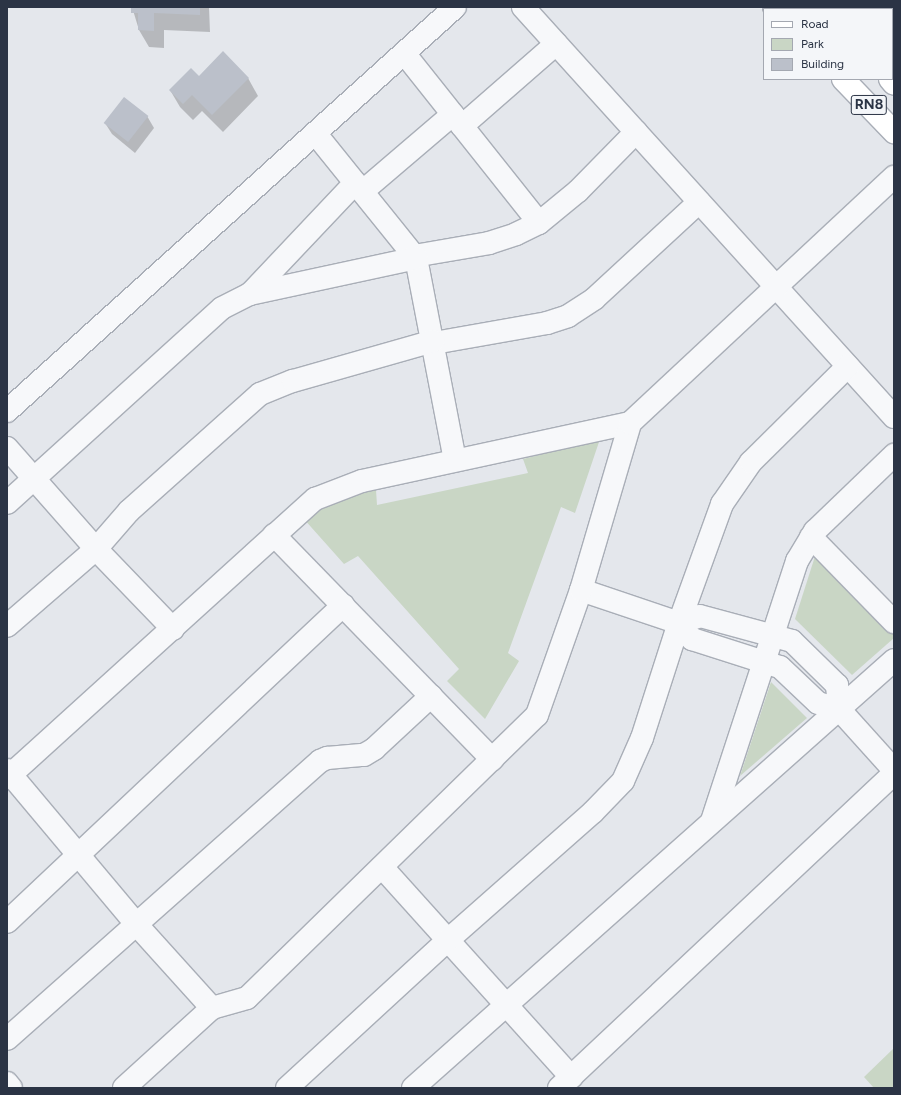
<!DOCTYPE html>
<style>
body{margin:0}
#map{position:relative;width:901px;height:1095px;overflow:hidden;background:#e4e7ec;font-family:Figtree,sans-serif}
div>[style]{position:absolute}
.green>*{inset:0;background:#c9d6c5}
.shadow>*{inset:0;background:#0003}
.building>*{inset:0;background:#bbc0ca;transform-origin:0 0}
.roads{filter:drop-shadow(1px 0 #a9aeb7) drop-shadow(-1px 0 #a9aeb7) drop-shadow(0 1px #a9aeb7) drop-shadow(0 -1px #a9aeb7)}
.minor>*{height:22px;margin:-11px;padding:0 11px;transform-origin:11px;border-radius:11px;background:#f7f8fa}
.major>*{height:22px;margin:-11px;padding:0 11px;transform-origin:11px;border-radius:11px;background:#fff}
span{translate:-50% -50%;white-space:nowrap;text-align:center;line-height:1.15;-webkit-text-stroke:3.5px #f4f6f9;paint-order:stroke}
.shield-label span{padding:1px 3px;background:#f4f6f9;border:1px solid;border-radius:3px;-webkit-text-stroke-width:0}
.shield-label{font-size:14px;color:#2b3445;font-weight:700}
.frame{position:absolute;inset:0;border:8px solid #2b3445;pointer-events:none}
.legend{position:absolute;left:763px;top:8px;width:130px;height:72px;box-sizing:border-box;background:#f4f6f9;border:1px solid #a4a8b1;margin:0;padding:5px 7px;list-style:none;font-size:12px;color:#2b3445}
.legend li{display:flex;align-items:center;gap:8px;height:20px}
.legend b{width:20px;border:1px solid #a4a8b1}
</style>
<div id="map">
<div class="green">
<i style="clip-path:polygon(600px 439px,575px 513px,561px 507px,508px 653px,519px 661px,485px 719px,447px 681px,459px 669px,358px 556px,344px 564px,303px 518px,327px 501px,376px 490px,377px 505px,528px 473px,523px 459px)"></i>
<i style="clip-path:polygon(817px 550px,894px 633px,894px 638px,852px 675px,795px 619px)"></i>
<i style="clip-path:polygon(771px 682px,807px 718px,740px 776px)"></i>
<i style="clip-path:polygon(894px 1048px,894px 1088px,874px 1088px,864px 1077px)"></i>
</div>
<div class="shadow">
<i style="clip-path:polygon(132px 7px,209px 7px,210px 32px,164px 30px,164px 48px,149px 47px,139px 30px)"></i>
<i style="clip-path:polygon(199px 77px,248px 78px,258px 96px,223px 132px,202px 111px,193px 120px,180px 107px,170px 90px)"></i>
<i style="clip-path:polygon(147px 116px,154px 128px,135px 153px,112px 134px,105px 123px)"></i>
</div>
<div class="building">
<i style="clip-path:polygon(131px 7px,200px 7px,200px 15px,154px 13px,154px 31px,138px 30px,138px 13px,131px 13px)"></i>
<i style="clip-path:polygon(223px 51px,249px 78px,212px 115px,192px 95px,183px 104px,169px 90px,191px 68px,199px 76px)"></i>
<i style="left:124px;top:97px;width:31px;height:33px;rotate:38deg"></i>
</div>
<div class="roads">
<div class="minor">
<i style="left:523px;top:7px;width:553px;rotate:47.86deg"></i>
<i style="left:404px;top:53px;width:217px;rotate:51.5deg"></i>
<i style="left:462px;top:126px;width:125px;rotate:-41.1deg"></i>
<i style="left:315px;top:133px;width:161px;rotate:51.1deg"></i>
<i style="left:416px;top:258px;width:206px;rotate:79.1deg"></i>
<i style="left:363px;top:191px;width:118px;rotate:-40.5deg"></i>
<i style="left:414px;top:256px;width:76px;rotate:-9.8deg"></i>
<i style="left:489px;top:243px;width:28px;rotate:-18deg"></i>
<i style="left:516px;top:234px;width:25px;rotate:-26deg"></i>
<i style="left:539px;top:223px;width:50px;rotate:-39.4deg"></i>
<i style="left:578px;top:191px;width:83px;rotate:-45.5deg"></i>
<i style="left:250px;top:294px;width:153px;rotate:-46.6deg"></i>
<i style="left:434px;top:343px;width:115px;rotate:-10deg"></i>
<i style="left:547px;top:323px;width:22px;rotate:-18deg"></i>
<i style="left:568px;top:316px;width:31px;rotate:-33deg"></i>
<i style="left:594px;top:299px;width:143px;rotate:-42.7deg"></i>
<i style="left:7px;top:411px;width:603px;rotate:-42.04deg"></i>
<i style="left:7px;top:448px;width:135px;rotate:48.6deg"></i>
<i style="left:96px;top:549px;width:111px;rotate:46.1deg"></i>
<i style="left:7px;top:503px;width:290px;rotate:-42.2deg"></i>
<i style="left:222px;top:308px;width:31px;rotate:-27deg"></i>
<i style="left:250px;top:294px;width:170px;rotate:-12.2deg"></i>
<i style="left:274px;top:535px;width:313px;rotate:45.8deg"></i>
<i style="left:811px;top:537px;width:119px;rotate:45.7deg"></i>
<i style="left:581px;top:590px;width:103px;rotate:18.6deg"></i>
<i style="left:679px;top:623px;width:22px;rotate:-18deg"></i>
<i style="left:700px;top:616px;width:95px;rotate:15.2deg"></i>
<i style="left:792px;top:641px;width:63px;rotate:44.4deg"></i>
<i style="left:837px;top:685px;width:24px;rotate:85deg"></i>
<i style="left:679px;top:623px;width:21px;rotate:51deg"></i>
<i style="left:692px;top:639px;width:92px;rotate:17.7deg"></i>
<i style="left:780px;top:667px;width:52px;rotate:43.5deg"></i>
<i style="left:818px;top:703px;width:22px;rotate:16deg"></i>
<i style="left:839px;top:709px;width:82px;rotate:48deg"></i>
<i style="left:7px;top:626px;width:118px;rotate:-40.9deg"></i>
<i style="left:96px;top:549px;width:50px;rotate:-49deg"></i>
<i style="left:129px;top:511px;width:176px;rotate:-41.8deg"></i>
<i style="left:260px;top:394px;width:35px;rotate:-22deg"></i>
<i style="left:293px;top:381px;width:146px;rotate:-15.9deg"></i>
<i style="left:7px;top:770px;width:202px;rotate:50deg"></i>
<i style="left:137px;top:925px;width:112px;rotate:47.9deg"></i>
<i style="left:7px;top:778px;width:416px;rotate:-42.2deg"></i>
<i style="left:315px;top:499px;width:50px;rotate:-21deg"></i>
<i style="left:362px;top:481px;width:274px;rotate:-12.2deg"></i>
<i style="left:712px;top:821px;width:274px;rotate:-71.9deg"></i>
<i style="left:797px;top:561px;width:35px;rotate:-59deg"></i>
<i style="left:815px;top:531px;width:110px;rotate:-43.9deg"></i>
<i style="left:382px;top:867px;width:283px;rotate:48deg"></i>
<i style="left:7px;top:922px;width:462px;rotate:-43.3deg"></i>
<i style="left:7px;top:1039px;width:419px;rotate:-41.6deg"></i>
<i style="left:320px;top:761px;width:8px;rotate:-23deg"></i>
<i style="left:327px;top:758px;width:37px;rotate:-5deg"></i>
<i style="left:364px;top:755px;width:12px;rotate:-31deg"></i>
<i style="left:374px;top:749px;width:78px;rotate:-42.9deg"></i>
<i style="left:7px;top:1083px;width:6px;rotate:51deg"></i>
<i style="left:124px;top:1088px;width:119px;rotate:-42.3deg"></i>
<i style="left:212px;top:1008px;width:36px;rotate:-16deg"></i>
<i style="left:247px;top:998px;width:405px;rotate:-44.3deg"></i>
<i style="left:537px;top:715px;width:133px;rotate:-70.6deg"></i>
<i style="left:581px;top:590px;width:174px;rotate:-73.6deg"></i>
<i style="left:630px;top:423px;width:361px;rotate:-43deg"></i>
<i style="left:287px;top:1088px;width:219px;rotate:-42.6deg"></i>
<i style="left:448px;top:940px;width:193px;rotate:-41.4deg"></i>
<i style="left:593px;top:812px;width:43px;rotate:-45.9deg"></i>
<i style="left:623px;top:781px;width:47px;rotate:-66.2deg"></i>
<i style="left:642px;top:738px;width:121px;rotate:-72.2deg"></i>
<i style="left:679px;top:623px;width:127px;rotate:-70.1deg"></i>
<i style="left:722px;top:504px;width:51px;rotate:-55.4deg"></i>
<i style="left:751px;top:462px;width:136px;rotate:-44.7deg"></i>
<i style="left:413px;top:1088px;width:644px;rotate:-41.66deg"></i>
<i style="left:559px;top:1088px;width:460px;rotate:-43.2deg"></i>
</div>
<div class="major">
<i style="left:774px;top:7px;width:3px;rotate:45deg"></i>
<i style="left:824px;top:7px;width:3px;rotate:45deg"></i>
<i style="left:843px;top:79px;width:74px;rotate:46.1deg"></i>
<i style="left:890px;top:79px;width:6px;rotate:51deg"></i>
</div>
</div>
<div class="shield-label">
<span style="left:869px;top:105px">RN8</span>
</div>
<div class="frame"></div>
<ul class="legend">
<li><b style="height:5px;background:#fff"></b>Road</li>
<li><b style="height:11px;background:#c9d6c5"></b>Park</li>
<li><b style="height:11px;background:#bbc0ca"></b>Building</li>
</ul>
</div>
